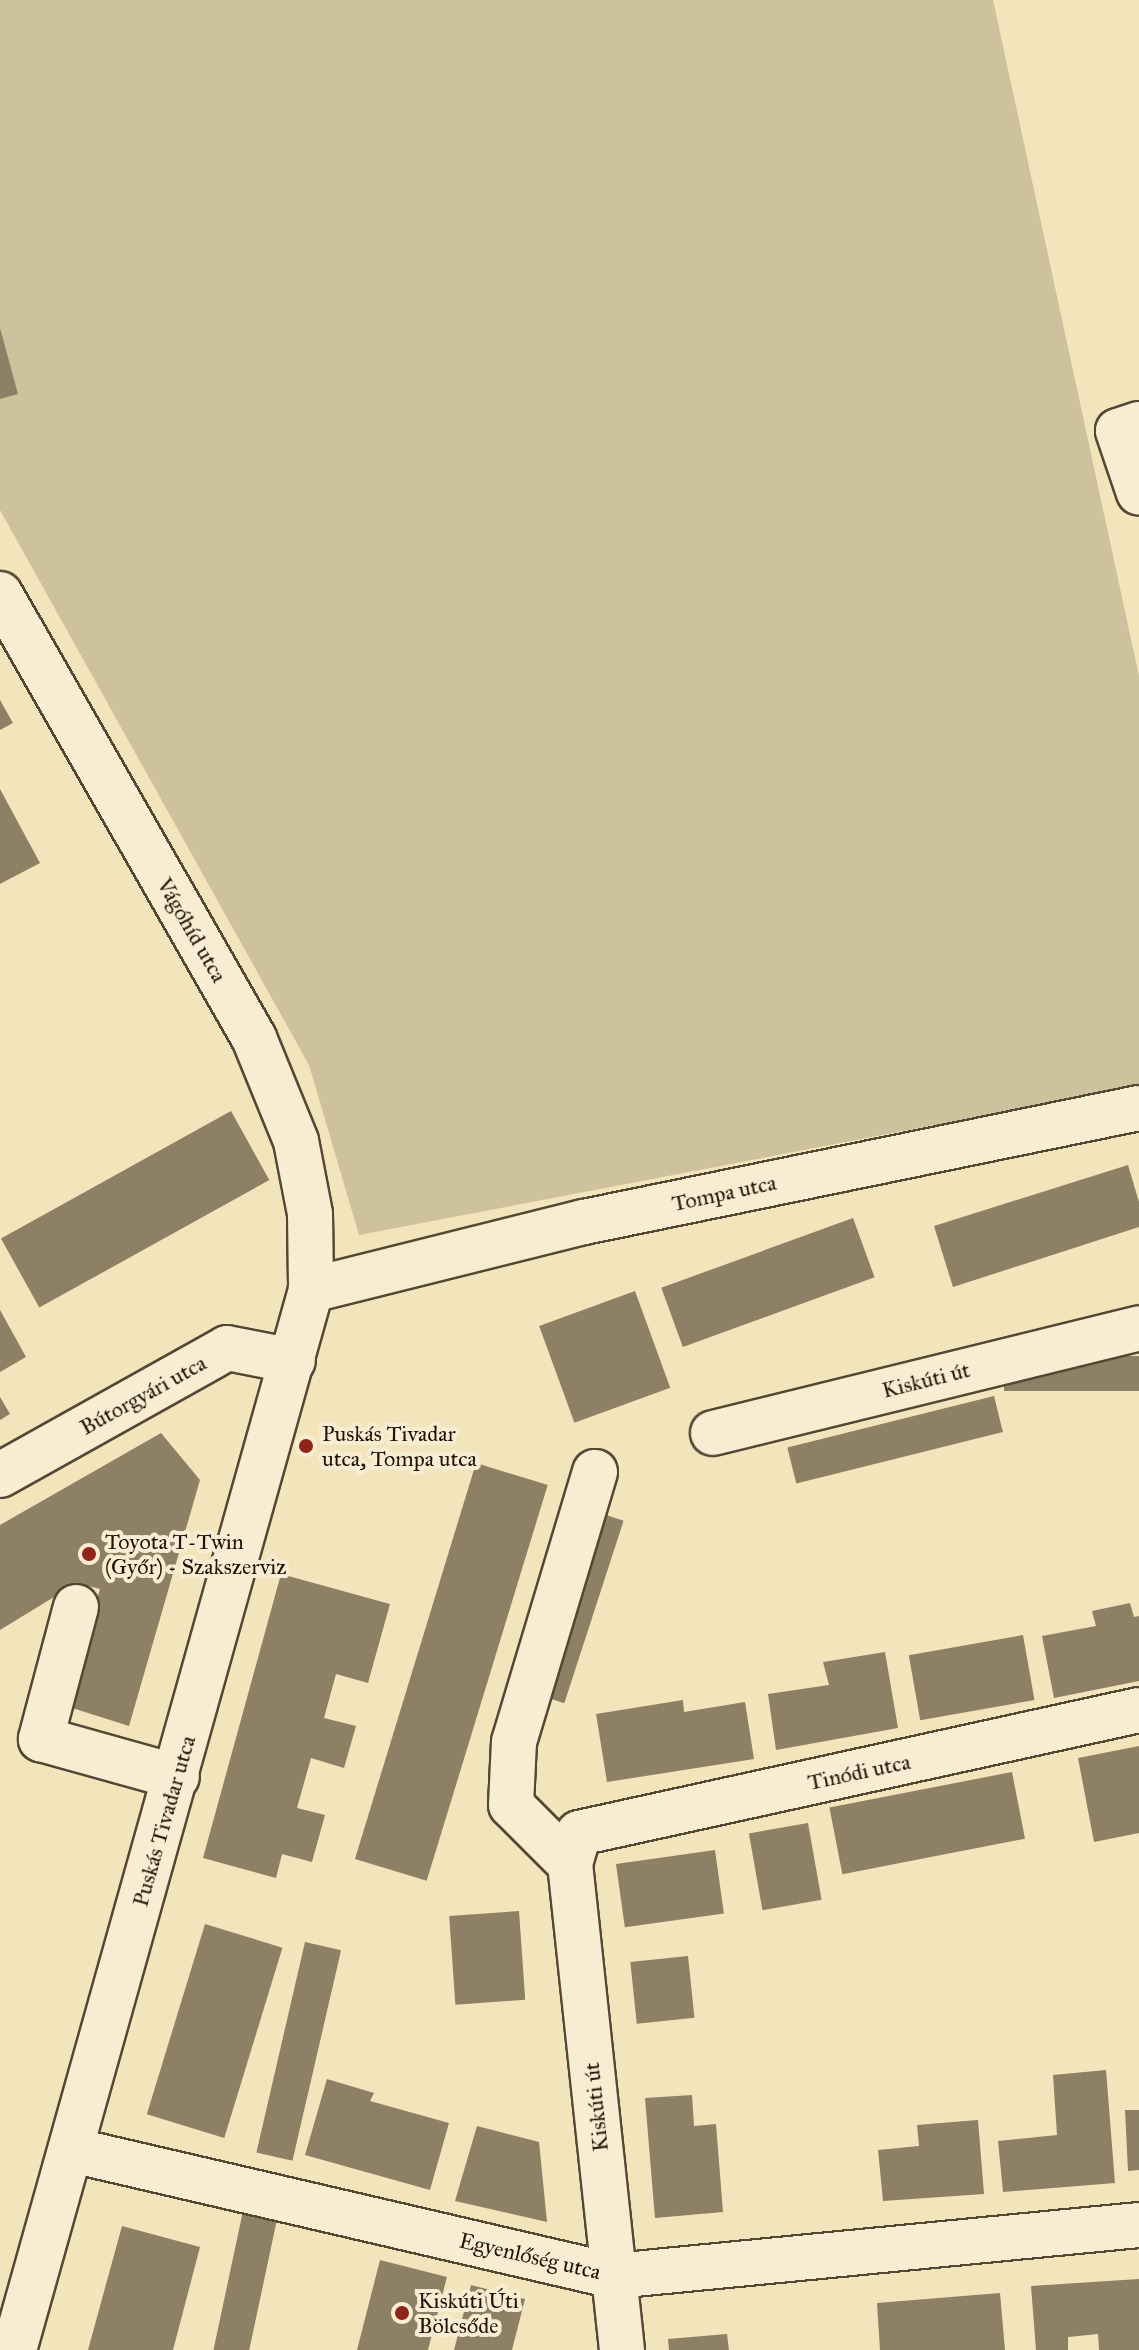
<!DOCTYPE html>
<meta charset="utf-8">
<style>
body{margin:0}
#map{position:relative;width:1139px;height:2350px;overflow:hidden;background:#f2e4bb;font-family:"IM FELL Great Primer",serif}
div>[style]{position:absolute}
.green>*{inset:0;background:#cec19d}
.building>*{inset:0;background:#8d8065;transform-origin:0 0}
.roads{filter:drop-shadow(2px 0 #544835) drop-shadow(-2px 0 #544835) drop-shadow(0 2px #544835) drop-shadow(0 -2px #544835)}
.minor>*{height:44px;margin:-22px;padding:0 22px;transform-origin:22px;border-radius:22px;background:#f7edd3}
.dots>*{width:22px;height:22px;translate:-50% -50%;box-sizing:border-box;border:4px solid #f7edd3;border-radius:50%}
span{translate:-50% -50%;white-space:nowrap;text-align:center;line-height:1.15;-webkit-text-stroke:8px #f7edd3;paint-order:stroke}
.street-label{font-size:22px;color:#201408}
.poi-label{font-size:22px;color:#201408}
.left{translate:0 -50%;text-align:left}
</style>
<div id="map">
<div class="green">
<i style="clip-path:polygon(0 0,993px 0,1139px 676px,1139px 1086px,359px 1235px,309px 1065px,0 510px)"></i>
</div>
<div class="building">
<i style="clip-path:polygon(0 328px,18px 394px,0 399px)"></i>
<i style="clip-path:polygon(0 700px,13px 723px,0 730px)"></i>
<i style="clip-path:polygon(0 789px,40px 863px,0 884px)"></i>
<i style="left:231px;top:1111px;width:79px;height:263px;rotate:61deg"></i>
<i style="clip-path:polygon(1128px 1165px,1139px 1202px,1139px 1227px,953px 1287px,934px 1226px)"></i>
<i style="left:853px;top:1218px;width:63px;height:204px;rotate:70deg"></i>
<i style="left:635px;top:1291px;width:103px;height:102px;rotate:70deg"></i>
<i style="clip-path:polygon(0 1310px,26px 1357px,0 1372px)"></i>
<i style="left:1139px;top:1356px;width:35px;height:135px;rotate:90deg"></i>
<i style="left:994px;top:1396px;width:37px;height:213px;rotate:76deg"></i>
<i style="clip-path:polygon(0 1397px,10px 1414px,0 1420px)"></i>
<i style="clip-path:polygon(161px 1433px,200px 1480px,129px 1726px,66px 1706px,100px 1589px,77px 1583px,0 1630px,0 1525px)"></i>
<i style="left:476px;top:1463px;width:75px;height:414px;rotate:17deg"></i>
<i style="left:597px;top:1512px;width:28px;height:192px;rotate:18deg"></i>
<i style="clip-path:polygon(281px 1574px,390px 1604px,368px 1683px,336px 1674px,324px 1718px,356px 1726px,344px 1768px,311px 1758px,297px 1808px,325px 1815px,312px 1862px,282px 1854px,276px 1878px,203px 1858px)"></i>
<i style="clip-path:polygon(1130px 1603px,1134px 1617px,1139px 1616px,1139px 1681px,1054px 1698px,1042px 1636px,1096px 1626px,1092px 1611px)"></i>
<i style="left:1023px;top:1635px;width:66px;height:116px;rotate:80deg"></i>
<i style="clip-path:polygon(885px 1652px,898px 1728px,776px 1750px,768px 1694px,829px 1685px,823px 1662px)"></i>
<i style="clip-path:polygon(683px 1700px,684px 1712px,745px 1702px,754px 1759px,607px 1782px,596px 1714px)"></i>
<i style="clip-path:polygon(1139px 1746px,1139px 1833px,1094px 1842px,1078px 1758px)"></i>
<i style="left:1012px;top:1772px;width:68px;height:186px;rotate:79deg"></i>
<i style="left:808px;top:1823px;width:78px;height:60px;rotate:80deg"></i>
<i style="left:715px;top:1850px;width:64px;height:100px;rotate:82deg"></i>
<i style="left:519px;top:1911px;width:89px;height:70px;rotate:86deg"></i>
<i style="left:205px;top:1924px;width:81px;height:199px;rotate:17deg"></i>
<i style="left:305px;top:1942px;width:37px;height:216px;rotate:13deg"></i>
<i style="left:688px;top:1956px;width:62px;height:58px;rotate:84deg"></i>
<i style="clip-path:polygon(1106px 2070px,1115px 2183px,1003px 2192px,998px 2141px,1057px 2135px,1053px 2075px)"></i>
<i style="clip-path:polygon(327px 2079px,374px 2093px,370px 2101px,449px 2123px,430px 2190px,305px 2155px)"></i>
<i style="clip-path:polygon(692px 2095px,694px 2126px,716px 2124px,723px 2212px,655px 2218px,645px 2098px)"></i>
<i style="clip-path:polygon(1125px 2110px,1139px 2110px,1139px 2170px,1128px 2171px)"></i>
<i style="clip-path:polygon(978px 2120px,984px 2194px,883px 2201px,878px 2150px,919px 2146px,917px 2125px)"></i>
<i style="clip-path:polygon(477px 2126px,539px 2142px,547px 2222px,455px 2201px)"></i>
<i style="left:243px;top:2211px;width:35px;height:143px;rotate:12deg"></i>
<i style="clip-path:polygon(122px 2226px,200px 2247px,173px 2350px,88px 2350px)"></i>
<i style="clip-path:polygon(380px 2260px,447px 2277px,428px 2350px,357px 2350px)"></i>
<i style="clip-path:polygon(1139px 2279px,1139px 2350px,1099px 2350px,1098px 2334px,1068px 2337px,1068px 2350px,1036px 2350px,1031px 2286px)"></i>
<i style="clip-path:polygon(471px 2285px,525px 2299px,512px 2350px,454px 2350px)"></i>
<i style="clip-path:polygon(1000px 2293px,1005px 2350px,880px 2350px,877px 2303px)"></i>
<i style="clip-path:polygon(727px 2334px,729px 2350px,669px 2350px,668px 2339px)"></i>
</div>
<div class="roads">
<div class="minor">
<i style="left:1139px;top:424px;width:22px;rotate:162deg"></i>
<i style="left:1118px;top:431px;width:65px;rotate:71.3deg"></i>
<i style="left:0;top:594px;width:512px;rotate:60.23deg"></i>
<i style="left:254px;top:1038px;width:111px;rotate:67.8deg"></i>
<i style="left:296px;top:1141px;width:74px;rotate:79.1deg"></i>
<i style="left:310px;top:1214px;width:76px;rotate:89.2deg"></i>
<i style="left:311px;top:1290px;width:1101px;rotate:105.65deg"></i>
<i style="left:311px;top:1290px;width:281px;rotate:-14deg"></i>
<i style="left:584px;top:1222px;width:567px;rotate:-11.61deg"></i>
<i style="left:713px;top:1433px;width:439px;rotate:-13.8deg"></i>
<i style="left:0;top:1475px;width:260px;rotate:-29.2deg"></i>
<i style="left:227px;top:1348px;width:67px;rotate:11.1deg"></i>
<i style="left:76px;top:1607px;width:137px;rotate:104.9deg"></i>
<i style="left:41px;top:1739px;width:141px;rotate:15.6deg"></i>
<i style="left:570px;top:1864px;width:83px;rotate:-135deg"></i>
<i style="left:511px;top:1805px;width:63px;rotate:-87.3deg"></i>
<i style="left:514px;top:1742px;width:282px;rotate:-73.3deg"></i>
<i style="left:72px;top:2150px;width:556px;rotate:13.09deg"></i>
<i style="left:614px;top:2276px;width:527px;rotate:-5.55deg"></i>
<i style="left:622px;top:2350px;width:489px;rotate:-96.1deg"></i>
<i style="left:570px;top:1864px;width:32px;rotate:-74deg"></i>
<i style="left:579px;top:1833px;width:573px;rotate:-12.39deg"></i>
</div>
</div>
<div class="dots">
<i style="left:306px;top:1446px;background:#8f2418"></i>
<i style="left:89px;top:1554px;background:#8f2418"></i>
<i style="left:402px;top:2313px;background:#8f2418"></i>
</div>
<div class="street-label">
<span style="left:192px;top:930px;rotate:60deg">Vágóhíd utca</span>
<span style="left:724px;top:1193px;rotate:-12deg">Tompa utca</span>
<span style="left:926px;top:1380px;rotate:-14deg">Kiskúti út</span>
<span style="left:143px;top:1395px;rotate:-29deg">Bútorgyári utca</span>
<span style="left:859px;top:1772px;rotate:-12deg">Tinódi utca</span>
<span style="left:164px;top:1821px;rotate:-74deg">Puskás Tivadar utca</span>
<span style="left:596px;top:2107px;rotate:-96deg">Kiskúti út</span>
<span style="left:530px;top:2256px;rotate:13deg">Egyenlőség utca</span>
</div>
<div class="poi-label">
<span class="left" style="left:322px;top:1446px">Puskás Tivadar<br>utca, Tompa utca</span>
<span class="left" style="left:105px;top:1554px">Toyota T-Twin<br>(Győr) - Szakszerviz</span>
<span class="left" style="left:418px;top:2313px">Kiskúti Úti<br>Bölcsőde</span>
</div>
</div>
